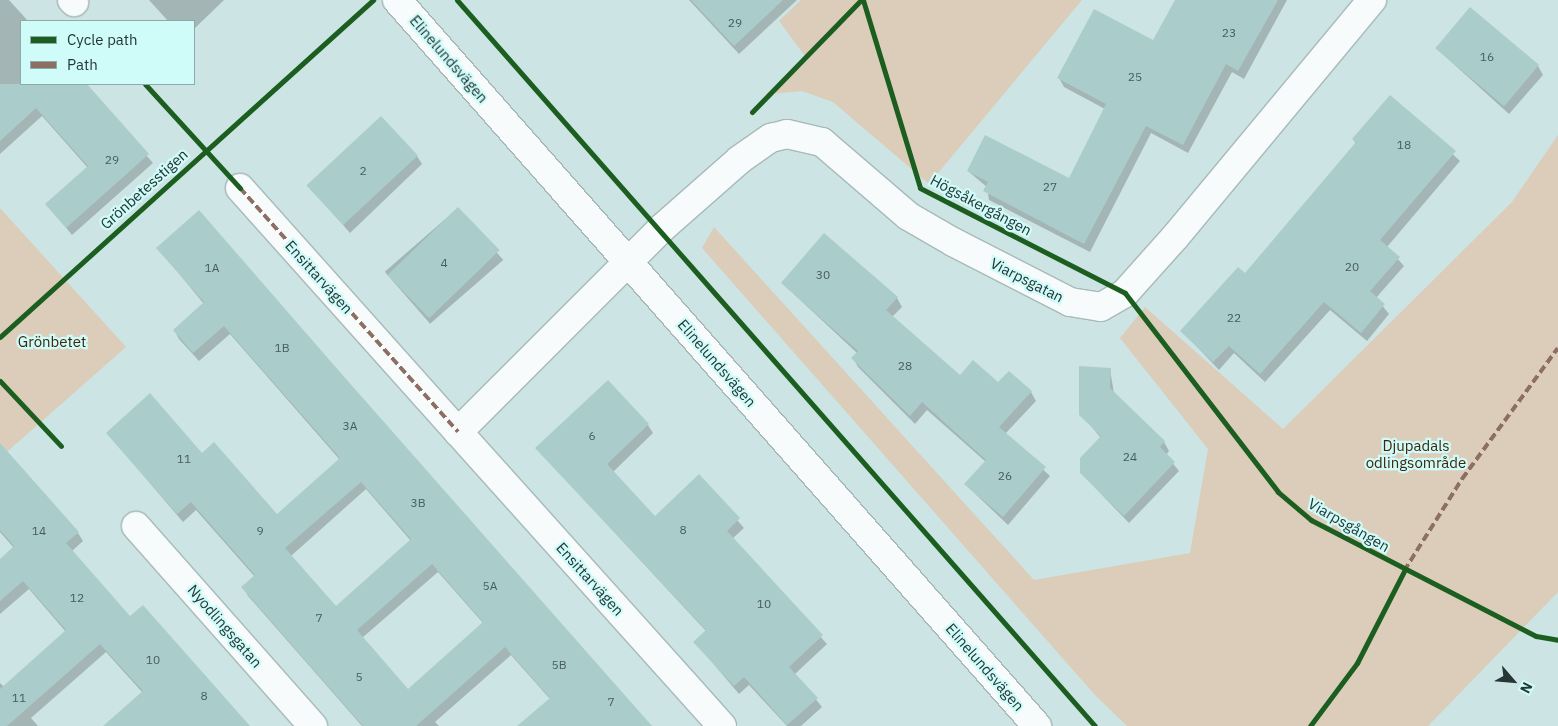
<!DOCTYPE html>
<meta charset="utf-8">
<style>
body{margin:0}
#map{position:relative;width:1558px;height:726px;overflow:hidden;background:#cce4e3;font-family:"IBM Plex Sans",sans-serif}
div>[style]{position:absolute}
.green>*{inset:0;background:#dbcdb9}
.shadow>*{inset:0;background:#0003;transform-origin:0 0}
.building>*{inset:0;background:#aacdcc;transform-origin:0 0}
.roads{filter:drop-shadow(1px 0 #a7bab9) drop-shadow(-1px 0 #a7bab9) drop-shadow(0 1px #a7bab9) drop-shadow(0 -1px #a7bab9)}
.minor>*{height:28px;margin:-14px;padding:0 14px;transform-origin:14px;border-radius:14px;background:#f7fbfb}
.quiet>*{height:4px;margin-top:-2px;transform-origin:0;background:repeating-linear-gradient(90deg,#8d6e63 0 8px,transparent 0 12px)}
.cycleway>*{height:5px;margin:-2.5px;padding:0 2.5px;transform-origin:2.5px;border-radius:2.5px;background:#1b5e20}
span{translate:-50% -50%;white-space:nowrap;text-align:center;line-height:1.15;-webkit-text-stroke:4.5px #cffbf9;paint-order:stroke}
.number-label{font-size:12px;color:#465c5b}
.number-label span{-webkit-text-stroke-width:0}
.street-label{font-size:15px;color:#253635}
.park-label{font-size:15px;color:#41250b}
.legend{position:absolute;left:20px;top:20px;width:175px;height:65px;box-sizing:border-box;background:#cffbf9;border:1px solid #8bacab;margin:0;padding:6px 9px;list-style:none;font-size:15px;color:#253635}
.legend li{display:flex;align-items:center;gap:10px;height:25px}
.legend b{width:25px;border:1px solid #8bacab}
.north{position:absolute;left:1488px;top:656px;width:50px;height:50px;-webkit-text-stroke:4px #cffbf9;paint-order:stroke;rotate:117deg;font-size:14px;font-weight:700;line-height:20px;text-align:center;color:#253635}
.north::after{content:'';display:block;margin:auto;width:18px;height:22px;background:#253635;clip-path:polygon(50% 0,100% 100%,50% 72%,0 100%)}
</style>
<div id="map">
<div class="green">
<i style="clip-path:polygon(801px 0,1082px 0,929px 184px,833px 102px,802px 91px,770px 94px,808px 60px,779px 21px)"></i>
<i style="clip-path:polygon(1558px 135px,1558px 592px,1428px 726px,1127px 726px,1095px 695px,702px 248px,714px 227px,1034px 580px,1190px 553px,1208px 449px,1120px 338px,1145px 307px,1283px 429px,1512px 202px)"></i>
<i style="clip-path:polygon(0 208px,126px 347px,0 458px)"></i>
</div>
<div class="shadow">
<i style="clip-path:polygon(0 0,9px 0,28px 21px,21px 21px,21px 84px,84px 84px,153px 163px,72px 235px,47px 204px,88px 168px,42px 116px,0 154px)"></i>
<i style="clip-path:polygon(149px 0,224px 0,194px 29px,194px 21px,168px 21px)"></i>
<i style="clip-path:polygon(689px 0,797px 0,739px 54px)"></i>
<i style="clip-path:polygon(1177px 0,1287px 0,1244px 79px,1232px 72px,1188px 153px,1151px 133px,1090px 252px,989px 200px,987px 187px,968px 171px,1069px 179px,1105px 109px,1064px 87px,1059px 78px,1153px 42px)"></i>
<i style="clip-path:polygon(1437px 49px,1538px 66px,1543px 75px,1509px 114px)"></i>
<i style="clip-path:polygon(1390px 96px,1460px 161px,1387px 247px,1404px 266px,1376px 298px,1389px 314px,1367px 341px,1330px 310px,1265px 382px,1234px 353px,1219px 370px,1182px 331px,1245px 275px,1356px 144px,1353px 139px)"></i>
<i style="clip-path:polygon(417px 156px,422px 164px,350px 233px,310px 187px)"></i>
<i style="left:458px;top:208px;width:69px;height:97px;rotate:49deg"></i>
<i style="clip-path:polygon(evenodd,158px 248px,651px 726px,519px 726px,550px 699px,511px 655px,435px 722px,439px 726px,362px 726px,248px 596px,243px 587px,255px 577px,196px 510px,183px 522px,107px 433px,202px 454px,277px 516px,340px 460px,230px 334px,199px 361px,179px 339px,174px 330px,204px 304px,158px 248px,366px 489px,411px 541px,336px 608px,291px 556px,366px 489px,158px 248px,438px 572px,483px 623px,408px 690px,362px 638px,438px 572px)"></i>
<i style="clip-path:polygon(782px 283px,897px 298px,902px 307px,892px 317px,960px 376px,1031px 392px,1036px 401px,1005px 434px,1050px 476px,1008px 525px,966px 485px,986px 462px,927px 410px,915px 424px,858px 367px,853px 358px,857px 353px)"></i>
<i style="clip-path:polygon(1110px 369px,1114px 394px,1164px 442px,1169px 451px,1166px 455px,1179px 471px,1129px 523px,1081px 473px,1101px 438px,1081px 414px)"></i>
<i style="clip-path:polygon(648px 425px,653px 433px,613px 472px,655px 517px,699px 476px,744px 528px,732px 539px,827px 644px,795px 674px,822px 707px,801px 726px,787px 726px,749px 685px,739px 694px,695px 642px,706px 631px,536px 448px)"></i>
<i style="clip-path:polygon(0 476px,78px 533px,83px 541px,72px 551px,130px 618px,248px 726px,104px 726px,142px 692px,106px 652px,31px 718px,38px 726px,0 726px,0 683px,4px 687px,66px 632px,29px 589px,0 614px,0 560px,14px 548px,0 532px)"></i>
</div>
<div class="building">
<i style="clip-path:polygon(691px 0,783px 0,734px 46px)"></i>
<i style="clip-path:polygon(1175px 0,1278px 0,1238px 71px,1226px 64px,1183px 145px,1146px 126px,1084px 244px,983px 191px,988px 182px,967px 171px,985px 135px,1069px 178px,1106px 104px,1057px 78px,1094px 9px,1153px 40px)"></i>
<i style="left:1470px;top:7px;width:90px;height:54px;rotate:40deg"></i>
<i style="clip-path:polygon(0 84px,87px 84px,149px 154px,66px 228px,45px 204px,88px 166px,36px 108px,0 141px)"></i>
<i style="clip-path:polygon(1390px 95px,1456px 151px,1380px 240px,1400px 257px,1370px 291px,1385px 304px,1361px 333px,1324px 302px,1260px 374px,1229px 346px,1213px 362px,1180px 331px,1238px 267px,1245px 273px,1356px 142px,1352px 139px)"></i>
<i style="left:381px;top:116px;width:54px;height:102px;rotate:47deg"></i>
<i style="left:458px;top:207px;width:60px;height:98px;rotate:46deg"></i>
<i style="clip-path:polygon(evenodd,199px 210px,339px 371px,652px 726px,517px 726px,550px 698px,505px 647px,416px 726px,363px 726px,312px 668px,241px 587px,255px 575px,191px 502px,177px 514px,106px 433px,150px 393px,202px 453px,214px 442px,277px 514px,340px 458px,224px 326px,193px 353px,173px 330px,204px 302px,156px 248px,199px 210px,361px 482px,411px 539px,336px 606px,285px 548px,361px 482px,199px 210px,432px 564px,483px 622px,408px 689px,357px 630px,432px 564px)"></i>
<i style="clip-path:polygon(824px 233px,898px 297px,886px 310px,960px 375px,973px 360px,998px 382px,1009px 371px,1032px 391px,999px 427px,1046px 467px,1003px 517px,964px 484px,986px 460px,922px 402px,910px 416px,851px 358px,858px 351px,781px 283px)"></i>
<i style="clip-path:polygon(1079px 366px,1111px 368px,1110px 388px,1165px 441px,1160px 447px,1175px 462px,1124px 516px,1080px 473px,1080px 458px,1101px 436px,1079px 415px)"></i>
<i style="clip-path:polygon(608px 380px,649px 424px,607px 464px,655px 516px,699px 474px,740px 518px,727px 531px,823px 635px,789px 667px,818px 698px,787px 725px,744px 677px,734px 686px,693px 642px,706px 630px,535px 448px)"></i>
<i style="clip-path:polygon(0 443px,79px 532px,66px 543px,130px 616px,143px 605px,250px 726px,103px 726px,143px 691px,100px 644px,7px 726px,0 726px,0 689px,66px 630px,23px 581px,0 601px,0 559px,14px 546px,0 530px)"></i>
</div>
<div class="roads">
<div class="minor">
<i style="left:72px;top:0;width:3px;rotate:45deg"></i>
<i style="left:397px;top:0;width:968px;rotate:48.6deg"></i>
<i style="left:240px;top:188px;width:327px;rotate:48.2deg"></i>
<i style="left:136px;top:526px;width:267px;rotate:48.5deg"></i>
<i style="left:722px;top:726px;width:395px;rotate:-131.9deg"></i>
<i style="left:458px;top:432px;width:288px;rotate:-45deg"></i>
<i style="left:662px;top:228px;width:103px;rotate:-41.4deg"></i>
<i style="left:739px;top:160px;width:39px;rotate:-35deg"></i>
<i style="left:771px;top:138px;width:16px;rotate:-14deg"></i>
<i style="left:787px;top:134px;width:36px;rotate:13deg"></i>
<i style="left:822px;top:142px;width:113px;rotate:40.7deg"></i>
<i style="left:908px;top:216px;width:52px;rotate:30deg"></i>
<i style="left:953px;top:242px;width:131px;rotate:27.1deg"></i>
<i style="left:1070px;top:302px;width:31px;rotate:9deg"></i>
<i style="left:1101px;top:307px;width:28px;rotate:-30deg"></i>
<i style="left:1125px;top:293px;width:76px;rotate:-48.2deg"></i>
<i style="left:1176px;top:236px;width:307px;rotate:-50.3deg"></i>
</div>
</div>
<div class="quiet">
<i style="left:240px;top:188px;width:327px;rotate:48.2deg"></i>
<i style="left:1404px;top:571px;width:109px;rotate:-57.8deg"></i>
<i style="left:1462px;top:479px;width:162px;rotate:-53.8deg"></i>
</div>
<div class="cycleway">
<i style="left:457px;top:0;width:966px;rotate:48.69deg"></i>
<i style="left:863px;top:0;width:196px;rotate:73.1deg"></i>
<i style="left:920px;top:188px;width:230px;rotate:27.1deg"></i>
<i style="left:1125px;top:293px;width:251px;rotate:52.4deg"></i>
<i style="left:1278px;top:492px;width:43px;rotate:40.3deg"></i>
<i style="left:1311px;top:520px;width:253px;rotate:27.3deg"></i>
<i style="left:1536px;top:636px;width:22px;rotate:10deg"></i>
<i style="left:145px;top:84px;width:141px;rotate:47.6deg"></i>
<i style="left:752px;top:112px;width:156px;rotate:-45.8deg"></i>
<i style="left:0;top:337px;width:503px;rotate:-42.1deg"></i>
<i style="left:0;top:381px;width:89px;rotate:46.8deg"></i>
<i style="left:1310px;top:726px;width:79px;rotate:-53.3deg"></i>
<i style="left:1357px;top:663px;width:103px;rotate:-62.9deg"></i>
</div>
<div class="number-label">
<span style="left:735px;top:23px">29</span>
<span style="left:1229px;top:33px">23</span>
<span style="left:1487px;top:57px">16</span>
<span style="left:1135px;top:77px">25</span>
<span style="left:1404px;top:145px">18</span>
<span style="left:112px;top:160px">29</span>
<span style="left:363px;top:171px">2</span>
<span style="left:1050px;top:187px">27</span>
<span style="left:444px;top:263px">4</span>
<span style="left:1352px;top:267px">20</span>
<span style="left:212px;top:268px">1A</span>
<span style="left:823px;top:275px">30</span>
<span style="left:1234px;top:318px">22</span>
<span style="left:282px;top:348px">1B</span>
<span style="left:905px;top:366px">28</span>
<span style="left:350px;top:426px">3A</span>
<span style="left:592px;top:436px">6</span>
<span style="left:1130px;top:457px">24</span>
<span style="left:184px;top:459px">11</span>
<span style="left:1005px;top:476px">26</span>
<span style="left:418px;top:503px">3B</span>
<span style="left:683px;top:530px">8</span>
<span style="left:39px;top:531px">14</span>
<span style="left:260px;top:531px">9</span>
<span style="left:490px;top:586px">5A</span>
<span style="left:77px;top:598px">12</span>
<span style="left:764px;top:604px">10</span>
<span style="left:319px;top:618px">7</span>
<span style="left:153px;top:660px">10</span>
<span style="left:559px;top:665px">5B</span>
<span style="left:359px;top:677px">5</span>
<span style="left:204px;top:696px">8</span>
<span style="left:19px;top:698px">11</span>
<span style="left:611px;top:702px">7</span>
</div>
<div class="street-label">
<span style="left:449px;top:59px;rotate:49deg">Elinelundsvägen</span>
<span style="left:144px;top:189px;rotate:-42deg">Grönbetesstigen</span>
<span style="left:981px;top:205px;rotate:28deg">Högsåkergången</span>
<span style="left:319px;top:277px;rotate:48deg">Ensittarvägen</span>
<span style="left:1027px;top:280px;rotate:27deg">Viarpsgatan</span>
<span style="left:717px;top:363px;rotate:49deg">Elinelundsvägen</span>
<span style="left:1349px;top:525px;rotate:30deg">Viarpsgången</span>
<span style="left:590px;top:579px;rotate:48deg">Ensittarvägen</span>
<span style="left:225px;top:626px;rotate:49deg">Nyodlingsgatan</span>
<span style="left:985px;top:667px;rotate:49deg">Elinelundsvägen</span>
</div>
<div class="park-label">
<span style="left:52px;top:342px">Grönbetet</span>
<span style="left:1416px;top:454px">Djupadals<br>odlingsområde</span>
</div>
<ul class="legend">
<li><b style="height:6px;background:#1b5e20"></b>Cycle path</li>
<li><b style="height:6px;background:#8d6e63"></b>Path</li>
</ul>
<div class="north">N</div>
</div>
